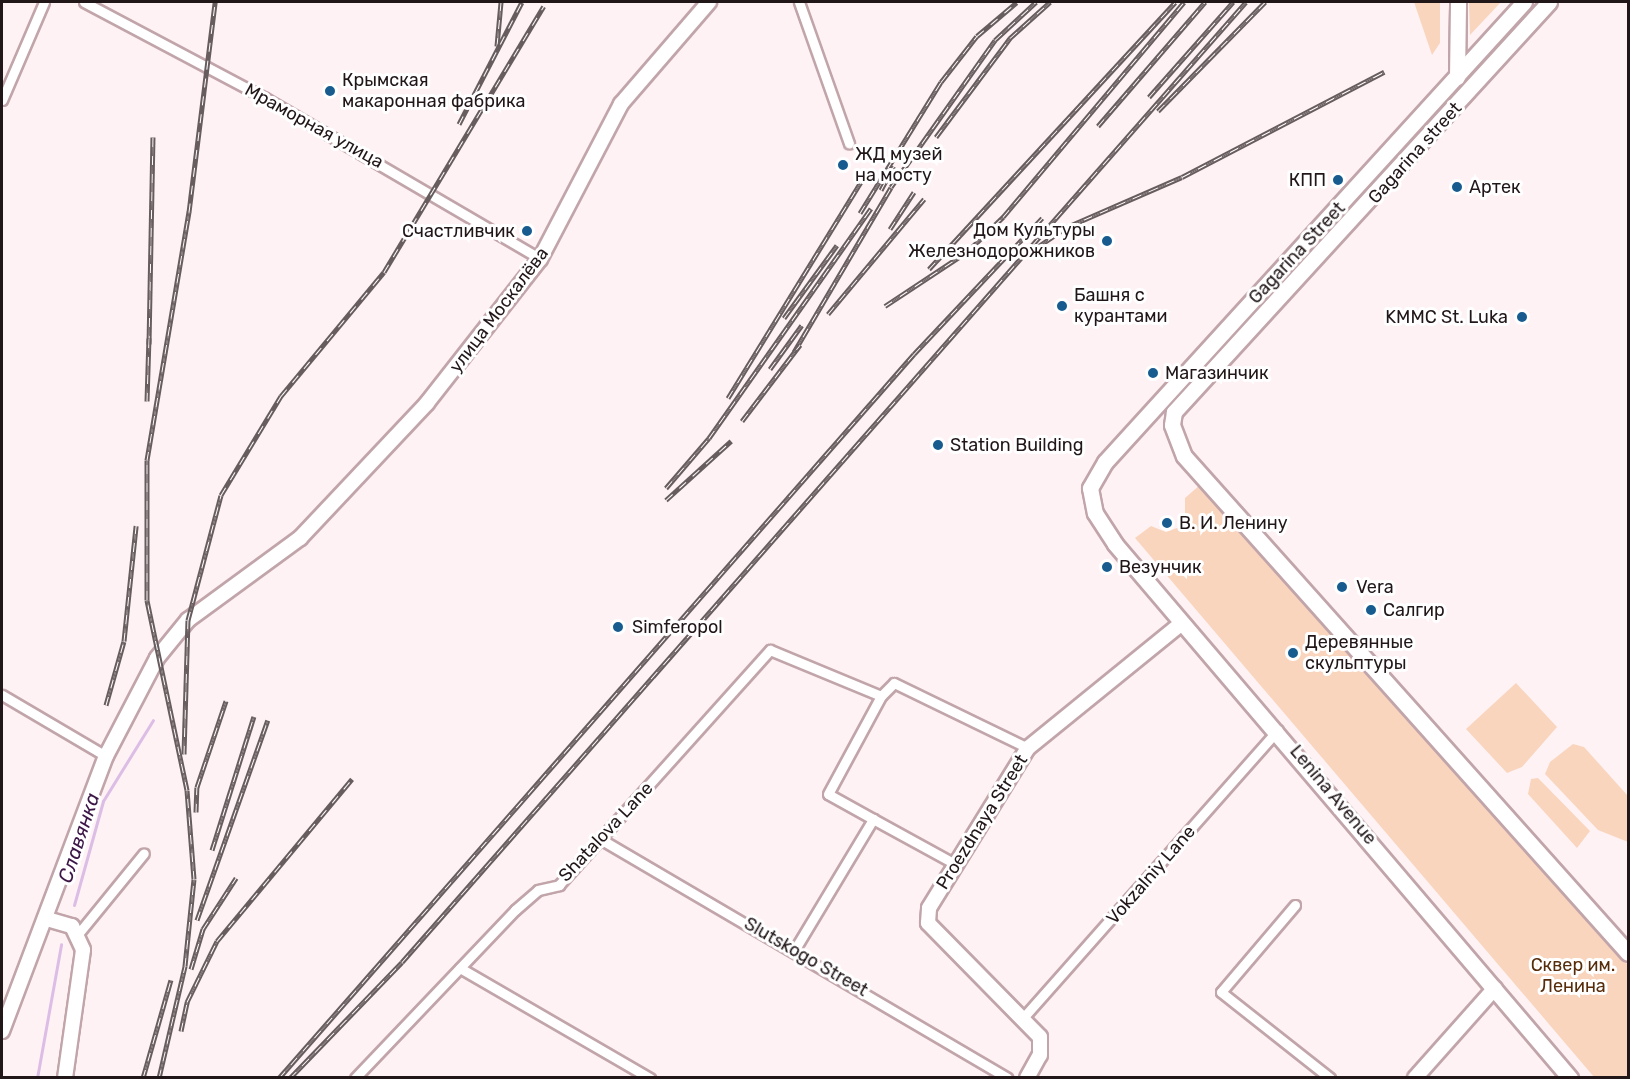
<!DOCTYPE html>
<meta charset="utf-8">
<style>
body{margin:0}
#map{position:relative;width:1630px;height:1079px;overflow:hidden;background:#fef2f4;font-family:Rubik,sans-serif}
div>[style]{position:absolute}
.green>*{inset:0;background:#f9d5be}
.stream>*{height:3px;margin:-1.5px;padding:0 1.5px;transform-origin:1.5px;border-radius:1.5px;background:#dcbde6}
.roads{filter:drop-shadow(2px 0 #c1a5aa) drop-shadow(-2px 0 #c1a5aa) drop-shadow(0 2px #c1a5aa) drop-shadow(0 -2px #c1a5aa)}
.street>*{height:9px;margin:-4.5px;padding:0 4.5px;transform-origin:4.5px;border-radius:4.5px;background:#fff}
.secondary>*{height:14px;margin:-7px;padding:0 7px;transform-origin:7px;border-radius:7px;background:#fff}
.primary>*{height:15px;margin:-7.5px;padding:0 7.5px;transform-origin:7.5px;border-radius:7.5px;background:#fff}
.rail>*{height:5px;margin-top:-2.5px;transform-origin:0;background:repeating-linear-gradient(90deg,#fff 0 9px,#675c5e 0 18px);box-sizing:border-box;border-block:2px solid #675c5e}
.dots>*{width:16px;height:16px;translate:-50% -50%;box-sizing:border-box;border:3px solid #fff;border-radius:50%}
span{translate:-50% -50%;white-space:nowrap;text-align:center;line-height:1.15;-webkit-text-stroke:6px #fff;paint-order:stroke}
.poi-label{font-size:18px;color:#211719}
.left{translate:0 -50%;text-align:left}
.right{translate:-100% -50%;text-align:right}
.street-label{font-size:18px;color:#211719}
.park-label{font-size:18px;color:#562c0b}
.water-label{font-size:20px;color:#3c1647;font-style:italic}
.frame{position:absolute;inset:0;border:3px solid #211719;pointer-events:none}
</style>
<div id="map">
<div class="green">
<i style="clip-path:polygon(1414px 2px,1440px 2px,1440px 43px,1432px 55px)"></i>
<i style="clip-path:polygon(1469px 2px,1501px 2px,1470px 35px)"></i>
<i style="clip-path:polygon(1201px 484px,1628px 965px,1628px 1077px,1594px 1077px,1135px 538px,1151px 526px,1166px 532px,1185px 525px,1185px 498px)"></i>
<i style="clip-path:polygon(1516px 683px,1557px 727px,1522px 767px,1507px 773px,1466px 729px)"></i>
<i style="clip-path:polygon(1573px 744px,1584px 747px,1628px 796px,1628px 842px,1598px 830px,1545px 774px,1550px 762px)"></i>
<i style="clip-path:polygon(1538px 778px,1590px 831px,1577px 848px,1528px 794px,1531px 779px)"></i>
</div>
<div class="stream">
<i style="left:74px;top:905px;width:108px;rotate:-74.4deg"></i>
<i style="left:103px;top:801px;width:95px;rotate:-58.3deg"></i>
<i style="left:37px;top:1078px;width:136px;rotate:-79.8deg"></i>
</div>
<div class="roads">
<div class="street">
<i style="left:84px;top:2px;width:205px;rotate:27.9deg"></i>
<i style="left:265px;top:98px;width:319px;rotate:30.3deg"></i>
<i style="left:799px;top:2px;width:150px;rotate:70.5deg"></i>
<i style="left:2px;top:100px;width:107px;rotate:-66.8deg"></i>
<i style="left:2px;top:695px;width:121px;rotate:30.4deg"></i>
<i style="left:873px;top:819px;width:51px;rotate:-150.9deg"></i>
<i style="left:828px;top:794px;width:111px;rotate:-61.6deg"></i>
<i style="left:602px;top:840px;width:470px;rotate:30.4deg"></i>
<i style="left:1295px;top:905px;width:114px;rotate:130.4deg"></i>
<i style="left:1221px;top:992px;width:139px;rotate:38.3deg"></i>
<i style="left:78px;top:934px;width:104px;rotate:-50.8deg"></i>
<i style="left:795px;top:949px;width:152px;rotate:-59deg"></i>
<i style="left:873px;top:819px;width:96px;rotate:28.7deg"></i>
<i style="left:460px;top:968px;width:220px;rotate:30.1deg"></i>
<i style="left:1022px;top:1019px;width:386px;rotate:-48.5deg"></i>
<i style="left:355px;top:1078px;width:232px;rotate:-46.4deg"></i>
<i style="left:515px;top:910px;width:30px;rotate:-41deg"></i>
<i style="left:538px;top:890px;width:22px;rotate:-13deg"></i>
<i style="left:559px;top:885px;width:316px;rotate:-48.1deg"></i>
<i style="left:770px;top:650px;width:120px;rotate:22.5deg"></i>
<i style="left:881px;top:696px;width:18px;rotate:-45deg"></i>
<i style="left:894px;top:683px;width:149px;rotate:25.9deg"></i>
</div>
<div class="secondary">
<i style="left:47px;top:919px;width:26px;rotate:16deg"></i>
<i style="left:72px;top:926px;width:26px;rotate:65deg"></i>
<i style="left:83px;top:950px;width:129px;rotate:98deg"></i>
<i style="left:2px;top:1031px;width:294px;rotate:-69.3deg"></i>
<i style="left:106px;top:756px;width:110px;rotate:-62.5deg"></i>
<i style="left:157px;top:658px;width:49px;rotate:-50.8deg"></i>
<i style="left:188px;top:620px;width:139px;rotate:-36.2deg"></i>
<i style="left:300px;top:538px;width:185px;rotate:-46.7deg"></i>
<i style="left:427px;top:403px;width:183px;rotate:-51.9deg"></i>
<i style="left:540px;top:259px;width:175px;rotate:-62.4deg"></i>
<i style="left:621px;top:104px;width:135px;rotate:-49.2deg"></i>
<i style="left:1027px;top:1078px;width:26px;rotate:-61deg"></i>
<i style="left:1040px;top:1055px;width:18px;rotate:-90deg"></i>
<i style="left:1040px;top:1037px;width:160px;rotate:-134.5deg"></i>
<i style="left:928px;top:923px;width:15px;rotate:-86deg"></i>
<i style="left:929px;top:908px;width:188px;rotate:-58.3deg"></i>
<i style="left:1028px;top:748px;width:198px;rotate:-39.1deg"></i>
<i style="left:1415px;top:1078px;width:120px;rotate:-48.4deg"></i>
</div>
<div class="primary">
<i style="left:1524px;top:2px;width:622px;rotate:132.33deg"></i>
<i style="left:1105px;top:462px;width:30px;rotate:120deg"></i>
<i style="left:1090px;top:488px;width:25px;rotate:79deg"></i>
<i style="left:1095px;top:513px;width:37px;rotate:57deg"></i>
<i style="left:1115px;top:544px;width:702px;rotate:49.57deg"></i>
<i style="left:1549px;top:2px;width:556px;rotate:132.45deg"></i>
<i style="left:1174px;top:412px;width:13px;rotate:99deg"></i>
<i style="left:1172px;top:425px;width:33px;rotate:69deg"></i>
<i style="left:1184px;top:456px;width:666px;rotate:48.22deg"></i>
<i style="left:1457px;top:77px;width:75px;rotate:-89.2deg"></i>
</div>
</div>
<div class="rail">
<i style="left:497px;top:46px;width:44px;rotate:-84.8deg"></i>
<i style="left:1149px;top:97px;width:127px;rotate:-48.5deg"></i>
<i style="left:1158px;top:111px;width:153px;rotate:-45.5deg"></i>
<i style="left:459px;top:124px;width:137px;rotate:-62.7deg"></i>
<i style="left:1098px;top:126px;width:164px;rotate:-49.2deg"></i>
<i style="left:936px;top:137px;width:124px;rotate:-53.2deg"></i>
<i style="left:1010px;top:38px;width:54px;rotate:-42deg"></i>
<i style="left:881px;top:190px;width:27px;rotate:-62deg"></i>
<i style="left:860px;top:213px;width:154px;rotate:-58.3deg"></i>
<i style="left:941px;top:82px;width:58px;rotate:-52deg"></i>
<i style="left:977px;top:36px;width:52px;rotate:-40.4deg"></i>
<i style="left:890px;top:229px;width:44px;rotate:-57deg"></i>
<i style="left:1033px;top:250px;width:41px;rotate:-34.1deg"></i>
<i style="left:1067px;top:227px;width:125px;rotate:-23.5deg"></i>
<i style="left:1182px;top:177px;width:228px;rotate:-27.5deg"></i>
<i style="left:929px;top:269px;width:363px;rotate:-47.3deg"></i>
<i style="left:885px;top:306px;width:100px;rotate:-33.5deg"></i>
<i style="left:968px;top:251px;width:49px;rotate:-44.2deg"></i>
<i style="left:1003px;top:217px;width:281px;rotate:-49.9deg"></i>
<i style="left:828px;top:314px;width:150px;rotate:-50.1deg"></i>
<i style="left:784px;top:318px;width:90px;rotate:-54deg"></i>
<i style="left:149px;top:344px;width:207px;rotate:-88.9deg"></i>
<i style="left:794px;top:352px;width:191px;rotate:-59.5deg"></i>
<i style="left:891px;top:187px;width:180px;rotate:-54.7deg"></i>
<i style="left:995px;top:40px;width:56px;rotate:-42.8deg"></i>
<i style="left:770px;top:369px;width:54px;rotate:-54deg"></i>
<i style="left:728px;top:398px;width:263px;rotate:-58.4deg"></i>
<i style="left:147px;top:401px;width:63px;rotate:-88.2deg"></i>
<i style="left:742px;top:421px;width:96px;rotate:-52.7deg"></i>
<i style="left:666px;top:488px;width:66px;rotate:-49.3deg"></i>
<i style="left:709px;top:438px;width:281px;rotate:-54.8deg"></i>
<i style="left:666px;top:500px;width:88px;rotate:-42.2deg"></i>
<i style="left:106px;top:705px;width:66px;rotate:-74.3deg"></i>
<i style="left:124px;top:641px;width:116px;rotate:-84deg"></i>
<i style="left:184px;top:754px;width:134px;rotate:-88.3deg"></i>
<i style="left:188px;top:620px;width:129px;rotate:-75.2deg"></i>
<i style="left:221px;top:495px;width:116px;rotate:-58.8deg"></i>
<i style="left:281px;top:396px;width:161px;rotate:-50.3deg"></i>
<i style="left:384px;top:272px;width:310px;rotate:-59deg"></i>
<i style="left:196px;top:812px;width:25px;rotate:-88deg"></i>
<i style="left:197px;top:787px;width:91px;rotate:-71.4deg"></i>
<i style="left:212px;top:850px;width:140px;rotate:-72.6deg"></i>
<i style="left:197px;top:920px;width:212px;rotate:-70.5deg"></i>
<i style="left:191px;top:969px;width:42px;rotate:-73.3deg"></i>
<i style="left:203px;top:929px;width:61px;rotate:-57.1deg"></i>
<i style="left:181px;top:1031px;width:30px;rotate:-78deg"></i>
<i style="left:187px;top:1002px;width:68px;rotate:-63.8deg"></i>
<i style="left:217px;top:941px;width:211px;rotate:-50.2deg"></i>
<i style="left:143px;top:1078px;width:102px;rotate:-74.1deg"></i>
<i style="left:159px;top:1078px;width:115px;rotate:-76.9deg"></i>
<i style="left:185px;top:966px;width:87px;rotate:-84.1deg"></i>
<i style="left:194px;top:879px;width:89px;rotate:-94.5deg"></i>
<i style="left:187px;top:790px;width:194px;rotate:-101.9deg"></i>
<i style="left:147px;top:600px;width:140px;rotate:-90deg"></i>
<i style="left:147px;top:460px;width:252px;rotate:-80.4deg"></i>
<i style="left:189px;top:212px;width:212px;rotate:-82.9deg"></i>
<i style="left:279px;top:1078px;width:963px;rotate:-48.75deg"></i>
<i style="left:914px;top:354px;width:187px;rotate:-46.7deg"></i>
<i style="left:290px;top:1078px;width:161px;rotate:-46deg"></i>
<i style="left:402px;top:962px;width:1278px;rotate:-48.68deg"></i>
</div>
<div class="dots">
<i style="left:330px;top:91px;background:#175b8f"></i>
<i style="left:843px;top:165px;background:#175b8f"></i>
<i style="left:1338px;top:180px;background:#175b8f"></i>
<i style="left:1457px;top:187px;background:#175b8f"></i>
<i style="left:527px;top:231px;background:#175b8f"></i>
<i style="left:1107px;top:241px;background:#175b8f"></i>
<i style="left:1062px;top:306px;background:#175b8f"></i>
<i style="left:1522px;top:317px;background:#175b8f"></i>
<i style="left:1153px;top:373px;background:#175b8f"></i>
<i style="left:938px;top:445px;background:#175b8f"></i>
<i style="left:1167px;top:523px;background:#175b8f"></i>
<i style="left:1107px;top:567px;background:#175b8f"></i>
<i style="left:1342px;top:587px;background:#175b8f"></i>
<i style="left:1371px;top:610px;background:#175b8f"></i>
<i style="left:618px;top:627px;background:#175b8f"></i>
<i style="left:1293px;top:653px;background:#175b8f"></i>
</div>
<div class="poi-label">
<span class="left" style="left:342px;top:91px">Крымская<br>макаронная фабрика</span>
<span class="left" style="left:855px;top:165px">ЖД музей<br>на мосту</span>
<span class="right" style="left:1326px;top:180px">КПП</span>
<span class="left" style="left:1469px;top:187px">Артек</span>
<span class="right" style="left:515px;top:231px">Счастливчик</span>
<span class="right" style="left:1095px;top:241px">Дом Культуры<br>Железнодорожников</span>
<span class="left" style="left:1074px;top:306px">Башня с<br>курантами</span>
<span class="right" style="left:1508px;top:317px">KMMC St. Luka</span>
<span class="left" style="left:1165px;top:373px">Магазинчик</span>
<span class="left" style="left:950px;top:445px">Station Building</span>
<span class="left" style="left:1179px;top:523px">В. И. Ленину</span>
<span class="left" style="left:1119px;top:567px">Везунчик</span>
<span class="left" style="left:1356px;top:587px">Vera</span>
<span class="left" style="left:1383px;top:610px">Салгир</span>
<span class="left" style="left:632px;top:627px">Simferopol</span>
<span class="left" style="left:1305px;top:653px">Деревянные<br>скульптуры</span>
</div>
<div class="street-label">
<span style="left:314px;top:126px;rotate:29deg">Мраморная улица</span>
<span style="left:1415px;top:153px;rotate:-48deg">Gagarina street</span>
<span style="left:1297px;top:253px;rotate:-47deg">Gagarina Street</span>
<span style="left:499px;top:310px;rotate:-53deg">улица Москалёва</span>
<span style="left:1333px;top:795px;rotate:50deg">Lenina Avenue</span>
<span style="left:982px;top:822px;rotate:-58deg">Proezdnaya Street</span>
<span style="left:606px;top:832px;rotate:-47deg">Shatalova Lane</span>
<span style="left:1151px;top:875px;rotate:-49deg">Vokzalniy Lane</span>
<span style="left:806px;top:957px;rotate:30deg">Slutskogo Street</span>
</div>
<div class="park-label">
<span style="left:1573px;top:976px">Сквер им.<br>Ленина</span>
</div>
<div class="water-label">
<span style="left:79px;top:838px;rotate:-72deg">Славянка</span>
</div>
<div class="frame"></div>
</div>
